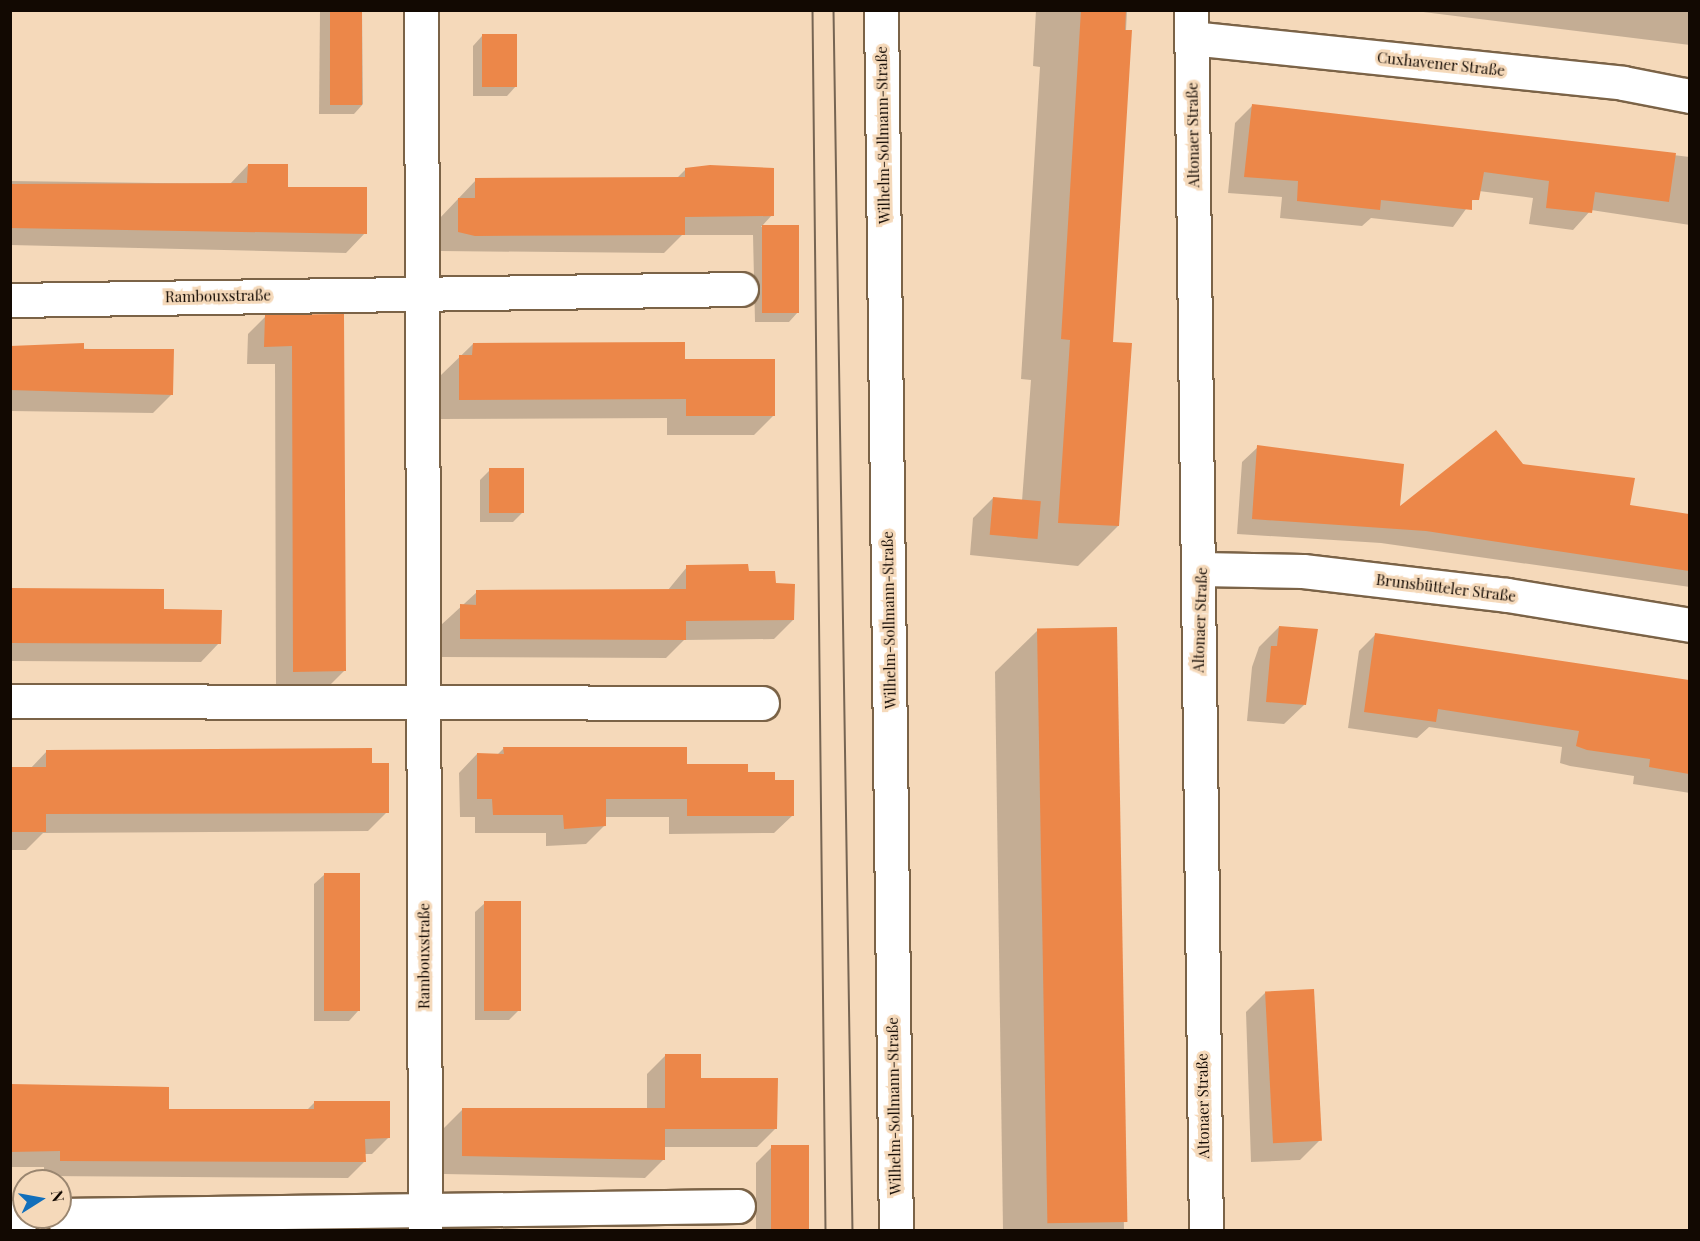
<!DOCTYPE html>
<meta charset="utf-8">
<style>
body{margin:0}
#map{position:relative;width:1700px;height:1241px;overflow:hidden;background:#f5d9ba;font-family:"Playfair Display",serif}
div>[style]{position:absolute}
.shadow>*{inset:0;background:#0003}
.building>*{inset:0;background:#ec8749;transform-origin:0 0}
.roads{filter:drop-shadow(2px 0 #7b6347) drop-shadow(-2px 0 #7b6347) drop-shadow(0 2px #7b6347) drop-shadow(0 -2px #7b6347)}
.minor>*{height:33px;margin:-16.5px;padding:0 16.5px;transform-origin:16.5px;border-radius:16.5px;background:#fff}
.tertiary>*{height:33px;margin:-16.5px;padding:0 16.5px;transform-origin:16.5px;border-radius:16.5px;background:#fff}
.tram>*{height:1.5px;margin:-0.75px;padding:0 0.75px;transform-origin:0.75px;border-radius:0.75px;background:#766553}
span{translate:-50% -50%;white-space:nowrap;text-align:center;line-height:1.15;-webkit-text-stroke:6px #f5d9ba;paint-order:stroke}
.street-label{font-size:15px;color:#120902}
.frame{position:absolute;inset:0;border:12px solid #120902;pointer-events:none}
.north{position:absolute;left:12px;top:1169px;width:60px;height:60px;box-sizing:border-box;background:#f5d9ba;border:2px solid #9a8670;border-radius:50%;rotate:79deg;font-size:16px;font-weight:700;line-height:24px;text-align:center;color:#120902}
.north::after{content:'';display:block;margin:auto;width:21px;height:27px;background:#126fbb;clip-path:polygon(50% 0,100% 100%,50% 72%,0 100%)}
</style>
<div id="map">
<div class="shadow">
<i style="clip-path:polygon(320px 10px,362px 10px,363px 104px,354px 114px,319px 114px)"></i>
<i style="clip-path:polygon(1036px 10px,1127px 10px,1111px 344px,1118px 526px,1078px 566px,970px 555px,973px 518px,993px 498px,1022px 501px,1031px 380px,1021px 379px,1040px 67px,1033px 66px)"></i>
<i style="clip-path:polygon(1407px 10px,1690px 10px,1690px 45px)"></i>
<i style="clip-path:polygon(482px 36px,516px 86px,507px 96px,473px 96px,473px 46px)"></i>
<i style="clip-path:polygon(1252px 106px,1690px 157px,1690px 225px,1591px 210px,1573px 230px,1529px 224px,1533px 198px,1479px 191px,1453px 227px,1371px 218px,1362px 226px,1280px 218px,1282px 197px,1228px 193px,1235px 123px)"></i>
<i style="clip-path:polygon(248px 165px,365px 233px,346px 253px,10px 245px,10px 181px,230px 184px)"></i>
<i style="clip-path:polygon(685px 170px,772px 215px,761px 227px,798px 227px,798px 312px,789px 322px,755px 322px,753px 235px,682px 235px,664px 253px,440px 251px,439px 219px,476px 180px,676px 179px)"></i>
<i style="clip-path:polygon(342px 315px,344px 671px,326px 689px,276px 689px,275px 364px,247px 364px,248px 334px,266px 316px)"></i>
<i style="clip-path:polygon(473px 344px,684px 361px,773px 416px,754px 435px,667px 435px,667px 418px,440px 419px,440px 376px)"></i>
<i style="clip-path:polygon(10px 347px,173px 351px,172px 394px,153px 413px,10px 411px)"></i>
<i style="clip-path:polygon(1258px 447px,1398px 510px,1628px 506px,1690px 515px,1690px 587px,1381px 543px,1237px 534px,1242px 462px)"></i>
<i style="clip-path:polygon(490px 470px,522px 513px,513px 522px,480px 522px,480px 480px)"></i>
<i style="clip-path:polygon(687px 567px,774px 585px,793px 620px,774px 639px,684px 640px,666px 658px,441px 657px,441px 625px,477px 592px,668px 590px)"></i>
<i style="clip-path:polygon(10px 590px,219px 643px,201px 662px,10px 661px)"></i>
<i style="clip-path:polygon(1279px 627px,1304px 705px,1284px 724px,1247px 721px,1252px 667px,1259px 647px)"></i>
<i style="clip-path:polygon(1115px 629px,1124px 1230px,1003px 1230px,995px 672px,1038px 630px)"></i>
<i style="clip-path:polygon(1376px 634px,1690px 682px,1690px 793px,1633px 784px,1634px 776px,1570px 766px,1560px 763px,1562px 747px,1429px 727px,1417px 738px,1348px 728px,1359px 651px)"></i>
<i style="clip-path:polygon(504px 748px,747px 773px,793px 815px,774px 833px,669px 834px,669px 817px,605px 817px,605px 825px,586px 844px,546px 846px,546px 833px,475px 833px,475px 817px,460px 817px,459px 773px,477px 754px,497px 755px)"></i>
<i style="clip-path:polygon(47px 751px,371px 764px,387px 812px,368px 831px,43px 833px,26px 850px,10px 850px,10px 769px,30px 769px)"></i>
<i style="clip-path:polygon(324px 875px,358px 1011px,349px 1021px,314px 1021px,314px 884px)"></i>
<i style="clip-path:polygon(485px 903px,519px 1010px,509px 1020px,475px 1020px,475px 912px)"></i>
<i style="clip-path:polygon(1266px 992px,1320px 1140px,1300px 1160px,1251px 1162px,1246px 1012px)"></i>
<i style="clip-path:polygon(666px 1055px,776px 1128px,757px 1147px,664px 1147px,664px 1159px,645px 1178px,444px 1174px,444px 1128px,462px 1110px,647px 1109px,647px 1074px)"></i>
<i style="clip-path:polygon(10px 1085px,167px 1111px,306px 1111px,314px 1103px,388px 1138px,372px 1154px,364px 1154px,364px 1162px,348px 1178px,44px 1176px,44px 1167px,10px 1167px)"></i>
<i style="clip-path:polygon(808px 1146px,808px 1230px,756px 1230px,756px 1163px,772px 1147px)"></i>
</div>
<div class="building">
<i style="left:330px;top:10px;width:32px;height:95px"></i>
<i style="clip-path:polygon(1081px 10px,1126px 10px,1125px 30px,1132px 30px,1113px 342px,1132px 343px,1119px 526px,1058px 523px,1070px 340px,1061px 339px)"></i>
<i style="left:482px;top:34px;width:35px;height:53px"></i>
<i style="clip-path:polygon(1252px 104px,1676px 153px,1669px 202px,1595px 192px,1592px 213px,1546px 208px,1549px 181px,1484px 172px,1479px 200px,1472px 200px,1472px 210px,1381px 200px,1380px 210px,1297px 201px,1298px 181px,1244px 177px)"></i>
<i style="clip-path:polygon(248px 164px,288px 164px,288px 187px,367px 187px,367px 234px,10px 228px,10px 184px,247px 183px)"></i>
<i style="clip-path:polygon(710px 165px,774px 168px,774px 216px,685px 217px,685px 235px,475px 236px,458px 232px,458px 198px,475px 198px,475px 178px,685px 177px,685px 168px)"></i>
<i style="left:762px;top:225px;width:37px;height:88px"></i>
<i style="clip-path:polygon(344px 314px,346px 671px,293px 672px,292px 346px,264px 347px,265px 315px)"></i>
<i style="clip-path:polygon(685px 342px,685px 359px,775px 359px,775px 416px,686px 416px,686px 399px,459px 400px,459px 355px,472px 355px,473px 343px)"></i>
<i style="clip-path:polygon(84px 343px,84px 349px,174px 349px,173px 395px,10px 390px,10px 346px)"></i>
<i style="clip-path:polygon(1496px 430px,1523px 464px,1635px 478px,1630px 505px,1689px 514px,1689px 571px,1426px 531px,1252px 519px,1257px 445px,1404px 464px,1400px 506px)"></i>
<i style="left:524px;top:468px;width:45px;height:35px;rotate:90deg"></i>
<i style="left:993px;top:497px;width:48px;height:38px;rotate:5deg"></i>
<i style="clip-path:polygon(748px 564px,749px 571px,775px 571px,776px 583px,795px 584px,794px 620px,686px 621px,686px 640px,460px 639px,460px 604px,476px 605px,476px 590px,686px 589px,686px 565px)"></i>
<i style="clip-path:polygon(10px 588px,164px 589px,164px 609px,222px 610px,221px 644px,10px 643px)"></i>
<i style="clip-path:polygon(1279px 626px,1318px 629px,1306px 705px,1266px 702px,1271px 646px,1277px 646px)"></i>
<i style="left:1117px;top:627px;width:595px;height:80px;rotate:89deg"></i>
<i style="clip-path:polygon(1375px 633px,1689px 680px,1689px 774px,1649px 767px,1650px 759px,1587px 750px,1576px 746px,1579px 731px,1438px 709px,1436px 722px,1364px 712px)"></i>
<i style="clip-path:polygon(503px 747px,687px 747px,687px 764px,748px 764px,748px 772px,775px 772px,775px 780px,794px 780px,794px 816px,687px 816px,687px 799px,606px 799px,606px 826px,564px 829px,563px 815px,493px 815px,492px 799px,477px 799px,477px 753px,504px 754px)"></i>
<i style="clip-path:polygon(372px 748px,372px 763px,389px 763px,389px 813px,46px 814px,46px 832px,10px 832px,10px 767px,46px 767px,46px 750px)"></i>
<i style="left:324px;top:873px;width:36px;height:138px"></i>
<i style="left:484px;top:901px;width:37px;height:110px"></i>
<i style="left:1314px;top:989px;width:152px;height:49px;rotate:87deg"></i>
<i style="clip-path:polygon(665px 1054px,701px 1054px,701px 1078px,778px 1078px,777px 1129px,665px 1129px,665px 1160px,462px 1156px,462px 1108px,665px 1108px)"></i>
<i style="clip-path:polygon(10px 1084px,169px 1087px,169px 1109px,314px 1109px,314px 1101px,390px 1101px,390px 1138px,365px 1139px,366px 1162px,60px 1161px,60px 1151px,10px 1152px)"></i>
<i style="left:771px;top:1145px;width:38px;height:85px"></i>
</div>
<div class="roads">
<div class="minor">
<i style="left:421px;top:10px;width:1220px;rotate:89.81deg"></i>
<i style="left:1191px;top:10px;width:1220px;rotate:89.3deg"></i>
<i style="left:1191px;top:38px;width:434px;rotate:5.9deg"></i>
<i style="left:1623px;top:83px;width:68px;rotate:11deg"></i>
<i style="left:10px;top:300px;width:731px;rotate:-0.86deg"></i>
<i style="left:1201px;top:569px;width:102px;rotate:1.1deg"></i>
<i style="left:1303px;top:571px;width:205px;rotate:6.7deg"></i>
<i style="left:1507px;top:595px;width:185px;rotate:9.3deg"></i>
<i style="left:10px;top:701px;width:752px;rotate:0.15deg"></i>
<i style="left:60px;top:1215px;width:678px;rotate:-0.76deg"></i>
<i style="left:10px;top:1217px;width:14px;rotate:-4deg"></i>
</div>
<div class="tertiary">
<i style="left:881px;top:10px;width:1220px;rotate:89.3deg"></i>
</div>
</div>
<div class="tram">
<i style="left:813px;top:10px;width:1220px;rotate:89.39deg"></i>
<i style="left:834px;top:10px;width:1220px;rotate:89.11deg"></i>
</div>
<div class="street-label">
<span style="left:1441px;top:64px;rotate:6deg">Cuxhavener Straße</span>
<span style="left:883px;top:135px;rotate:-91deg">Wilhelm-Sollmann-Straße</span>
<span style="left:1193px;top:135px;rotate:-91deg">Altonaer Straße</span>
<span style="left:218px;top:296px;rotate:-1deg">Rambouxstraße</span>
<span style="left:1446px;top:588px;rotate:7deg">Brunsbütteler Straße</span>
<span style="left:889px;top:620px;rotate:-91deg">Wilhelm-Sollmann-Straße</span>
<span style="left:1200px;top:620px;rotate:-88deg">Altonaer Straße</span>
<span style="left:424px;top:956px;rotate:-90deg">Rambouxstraße</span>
<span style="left:894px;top:1106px;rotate:-91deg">Wilhelm-Sollmann-Straße</span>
<span style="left:1203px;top:1106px;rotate:-91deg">Altonaer Straße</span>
</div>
<div class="frame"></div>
<div class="north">N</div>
</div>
